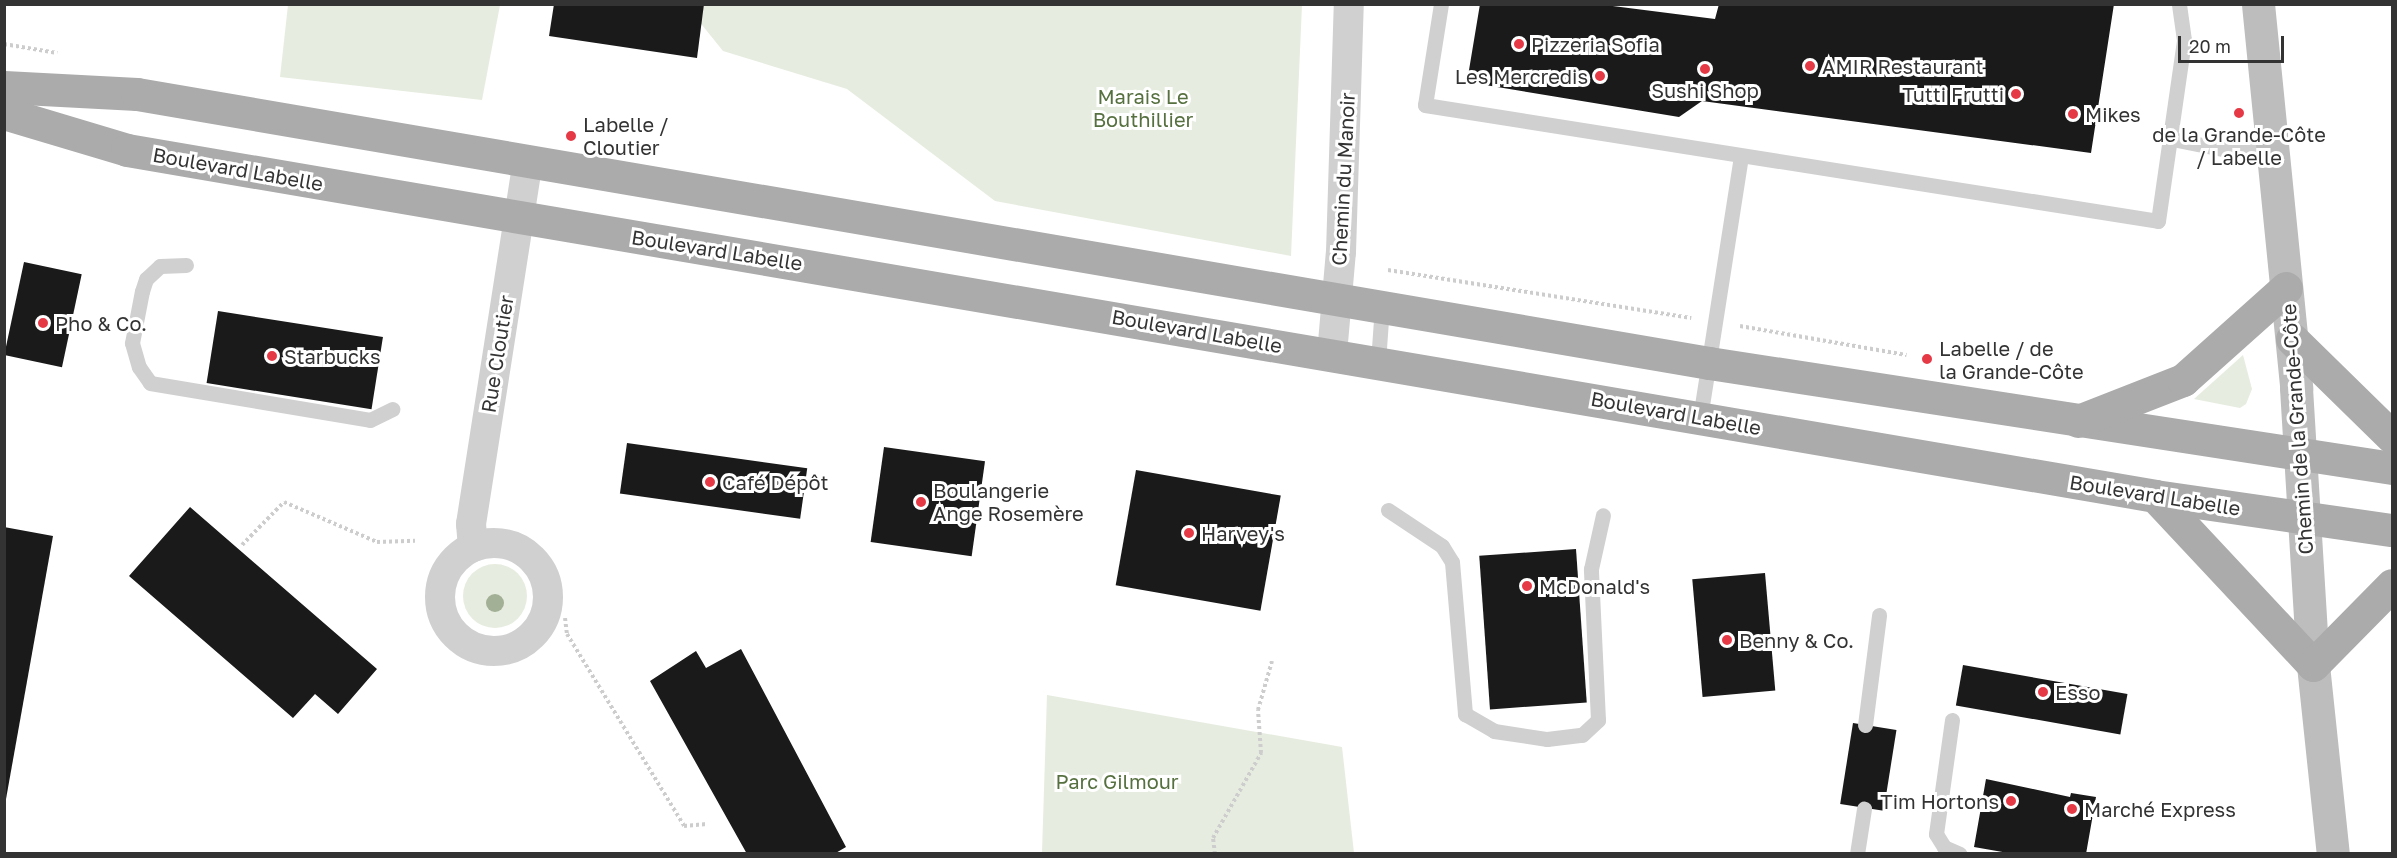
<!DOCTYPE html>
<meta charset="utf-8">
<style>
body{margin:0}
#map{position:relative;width:2397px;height:858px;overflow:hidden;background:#fff;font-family:"Golos Text",sans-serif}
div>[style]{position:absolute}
.green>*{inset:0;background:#e6ecdf}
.round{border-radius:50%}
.building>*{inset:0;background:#1a1a1a;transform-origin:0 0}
.path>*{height:4px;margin-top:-2px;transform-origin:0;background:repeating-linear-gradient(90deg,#cdcdcd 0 3px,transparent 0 6px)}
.lane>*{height:15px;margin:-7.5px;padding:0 7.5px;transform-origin:7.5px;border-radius:7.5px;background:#d0d0d0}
.street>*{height:30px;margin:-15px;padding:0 15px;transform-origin:15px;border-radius:15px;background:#d0d0d0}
.street>.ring{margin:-15px;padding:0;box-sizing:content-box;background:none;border:30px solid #d0d0d0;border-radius:50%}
.secondary>*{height:33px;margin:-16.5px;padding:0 16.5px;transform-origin:16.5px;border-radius:16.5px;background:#bdbdbd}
.primary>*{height:33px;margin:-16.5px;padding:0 16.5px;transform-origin:16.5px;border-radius:16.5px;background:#ababab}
.trees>*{width:18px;height:18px;margin:-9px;border-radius:50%;background:#a2b095}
.dots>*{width:16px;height:16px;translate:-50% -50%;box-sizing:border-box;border:3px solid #fff;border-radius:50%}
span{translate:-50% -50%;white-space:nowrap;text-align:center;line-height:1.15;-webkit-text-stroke:6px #fff;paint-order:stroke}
.poi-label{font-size:20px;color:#333}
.left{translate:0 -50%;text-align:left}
.right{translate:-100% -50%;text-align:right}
.park-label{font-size:20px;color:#56703f}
.street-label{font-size:20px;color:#333}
.frame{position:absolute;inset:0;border:6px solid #333;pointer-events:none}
.scale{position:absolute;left:2178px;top:36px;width:106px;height:27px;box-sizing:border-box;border:3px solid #333;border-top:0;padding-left:8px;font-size:18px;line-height:21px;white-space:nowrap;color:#333;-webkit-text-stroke:4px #fff;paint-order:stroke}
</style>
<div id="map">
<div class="green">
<i style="clip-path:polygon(288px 5px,500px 5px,482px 100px,280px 77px)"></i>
<i style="clip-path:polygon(686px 5px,1302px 5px,1291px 256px,995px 201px,847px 89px,723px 51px)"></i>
<i style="clip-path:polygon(2243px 355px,2252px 389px,2246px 404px,2240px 408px,2194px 399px)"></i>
<i class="round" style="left:463px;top:564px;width:64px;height:64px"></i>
<i style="clip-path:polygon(1047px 695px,1342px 747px,1354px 853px,1042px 853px)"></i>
</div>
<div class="building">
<i style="clip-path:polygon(554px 4px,704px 4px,697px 58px,549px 36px)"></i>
<i style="clip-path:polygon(1480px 4px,1597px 4px,1715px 19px,1719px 4px,2114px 4px,2091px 153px,1702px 101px,1679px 117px,1467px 82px)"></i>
<i style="left:24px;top:262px;width:59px;height:95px;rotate:12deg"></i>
<i style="left:218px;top:311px;width:167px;height:73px;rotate:9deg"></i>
<i style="left:627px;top:443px;width:182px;height:51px;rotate:8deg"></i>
<i style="left:884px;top:447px;width:102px;height:96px;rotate:8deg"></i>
<i style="left:1136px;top:470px;width:147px;height:117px;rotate:10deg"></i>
<i style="clip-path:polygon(190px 507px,377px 669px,338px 714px,315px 694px,293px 718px,129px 576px)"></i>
<i style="clip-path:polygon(4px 527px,53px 536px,6px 799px,4px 799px)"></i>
<i style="left:1576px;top:549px;width:154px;height:97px;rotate:86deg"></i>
<i style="left:1765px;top:573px;width:118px;height:73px;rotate:85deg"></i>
<i style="clip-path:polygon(741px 649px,846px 847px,834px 854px,747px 854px,650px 681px,696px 651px,706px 668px)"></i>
<i style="left:1963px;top:665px;width:167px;height:41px;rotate:10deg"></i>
<i style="left:1853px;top:723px;width:44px;height:82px;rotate:9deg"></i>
<i style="clip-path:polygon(1986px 779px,2070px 797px,2071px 793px,2096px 797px,2086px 854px,2014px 854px,1974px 847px)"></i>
</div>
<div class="path">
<i style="left:4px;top:44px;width:54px;rotate:9.6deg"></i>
<i style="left:1388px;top:270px;width:307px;rotate:9deg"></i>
<i style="left:1740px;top:326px;width:169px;rotate:9.9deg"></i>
<i style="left:242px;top:545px;width:60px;rotate:-45.7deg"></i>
<i style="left:284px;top:502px;width:101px;rotate:23.3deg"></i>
<i style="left:377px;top:542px;width:38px;rotate:-2deg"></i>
<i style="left:565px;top:618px;width:16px;rotate:83deg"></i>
<i style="left:567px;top:634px;width:225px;rotate:58.6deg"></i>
<i style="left:684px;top:826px;width:23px;rotate:-5deg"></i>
<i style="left:1215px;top:854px;width:16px;rotate:-97deg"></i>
<i style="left:1213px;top:838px;width:98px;rotate:-60.5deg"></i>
<i style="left:1261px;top:753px;width:43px;rotate:-94deg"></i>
<i style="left:1258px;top:710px;width:51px;rotate:-74.1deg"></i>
</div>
<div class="lane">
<i style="left:1441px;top:4px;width:102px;rotate:99deg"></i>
<i style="left:1425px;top:105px;width:742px;rotate:8.99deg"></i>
<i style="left:2158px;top:221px;width:183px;rotate:-81.8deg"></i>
<i style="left:2184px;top:40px;width:36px;rotate:-98deg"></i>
<i style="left:2172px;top:139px;width:56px;rotate:11.3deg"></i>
<i style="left:2227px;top:150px;width:46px;rotate:-1.2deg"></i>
<i style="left:186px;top:265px;width:26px;rotate:178deg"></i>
<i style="left:160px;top:266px;width:19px;rotate:137deg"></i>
<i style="left:146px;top:279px;width:13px;rotate:108deg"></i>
<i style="left:142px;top:291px;width:53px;rotate:100.9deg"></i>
<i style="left:132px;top:343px;width:25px;rotate:74deg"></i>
<i style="left:139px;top:367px;width:19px;rotate:55deg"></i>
<i style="left:150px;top:383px;width:223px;rotate:9.5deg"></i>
<i style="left:370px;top:420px;width:25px;rotate:-26deg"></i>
<i style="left:1378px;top:362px;width:56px;rotate:-85.9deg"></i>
<i style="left:1700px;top:418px;width:264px;rotate:-81.1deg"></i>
<i style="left:1388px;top:510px;width:65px;rotate:33.7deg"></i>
<i style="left:1442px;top:546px;width:19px;rotate:58deg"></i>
<i style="left:1452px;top:562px;width:153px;rotate:85.1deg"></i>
<i style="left:1465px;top:714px;width:34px;rotate:30deg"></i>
<i style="left:1494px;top:731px;width:54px;rotate:8.6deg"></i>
<i style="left:1547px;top:739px;width:35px;rotate:-7deg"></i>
<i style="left:1582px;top:735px;width:22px;rotate:-43deg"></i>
<i style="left:1598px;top:720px;width:151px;rotate:-92.7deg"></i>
<i style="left:1591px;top:569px;width:55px;rotate:-77.5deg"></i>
<i style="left:1952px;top:720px;width:115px;rotate:98deg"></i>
<i style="left:1936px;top:834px;width:15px;rotate:58deg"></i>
<i style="left:1944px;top:847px;width:17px;rotate:24deg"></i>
<i style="left:1865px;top:725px;width:111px;rotate:-82.7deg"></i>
<i style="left:1857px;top:854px;width:46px;rotate:-81.2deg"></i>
</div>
<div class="street">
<i style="left:1332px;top:354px;width:102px;rotate:-85deg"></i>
<i style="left:1341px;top:252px;width:248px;rotate:-88.2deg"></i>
<i class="ring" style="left:440px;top:543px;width:78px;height:78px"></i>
<i style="left:473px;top:547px;width:23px;rotate:-95deg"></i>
<i style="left:471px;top:524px;width:367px;rotate:-81.1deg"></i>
</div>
<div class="secondary">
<i style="left:2258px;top:4px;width:386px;rotate:84.3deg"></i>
<i style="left:2296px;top:388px;width:278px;rotate:86.5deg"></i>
<i style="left:2313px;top:665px;width:190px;rotate:84deg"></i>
</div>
<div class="primary">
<i style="left:4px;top:87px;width:133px;rotate:3deg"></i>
<i style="left:137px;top:94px;width:1595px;rotate:9.71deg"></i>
<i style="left:1709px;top:363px;width:691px;rotate:8.74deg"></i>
<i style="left:4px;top:113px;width:128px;rotate:16.7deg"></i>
<i style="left:127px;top:150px;width:2057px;rotate:9.68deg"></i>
<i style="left:2155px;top:496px;width:239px;rotate:8.2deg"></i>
<i style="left:2292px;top:339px;width:140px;rotate:44.4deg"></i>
<i style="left:2078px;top:421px;width:113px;rotate:-21.3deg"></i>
<i style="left:2183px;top:380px;width:138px;rotate:-41.8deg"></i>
<i style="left:2155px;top:496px;width:231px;rotate:46.9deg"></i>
<i style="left:2313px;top:665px;width:112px;rotate:-45.4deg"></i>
</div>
<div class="trees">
<i style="left:495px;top:603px"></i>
</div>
<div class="dots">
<i style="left:1519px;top:44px;background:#e63946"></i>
<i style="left:1810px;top:66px;background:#e63946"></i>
<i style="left:1705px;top:69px;background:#e63946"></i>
<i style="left:1600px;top:76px;background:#e63946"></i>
<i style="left:2016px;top:94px;background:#e63946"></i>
<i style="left:2239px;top:113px;background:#e63946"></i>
<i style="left:2073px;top:114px;background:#e63946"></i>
<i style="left:571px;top:136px;background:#e63946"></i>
<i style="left:43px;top:323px;background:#e63946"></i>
<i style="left:272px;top:356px;background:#e63946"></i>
<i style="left:1927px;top:359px;background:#e63946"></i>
<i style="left:710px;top:482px;background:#e63946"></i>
<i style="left:921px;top:502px;background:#e63946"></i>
<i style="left:1189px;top:533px;background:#e63946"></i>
<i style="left:1527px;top:586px;background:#e63946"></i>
<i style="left:1727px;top:640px;background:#e63946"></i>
<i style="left:2043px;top:692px;background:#e63946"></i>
<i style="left:2011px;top:801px;background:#e63946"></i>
<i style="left:2072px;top:809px;background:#e63946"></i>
</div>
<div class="poi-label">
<span class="left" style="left:1531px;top:44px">Pizzeria Sofia</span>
<span class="left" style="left:1822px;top:66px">AMIR Restaurant</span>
<span class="right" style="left:1588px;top:76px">Les Mercredis</span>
<span style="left:1705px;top:90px">Sushi Shop</span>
<span class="right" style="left:2004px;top:94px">Tutti Frutti</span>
<span class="left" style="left:2085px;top:114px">Mikes</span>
<span class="left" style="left:583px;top:136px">Labelle /<br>Cloutier</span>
<span style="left:2239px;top:146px">de la Grande-Côte<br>/ Labelle</span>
<span class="left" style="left:55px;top:323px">Pho &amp; Co.</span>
<span class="left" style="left:1939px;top:360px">Labelle / de<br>la Grande-Côte</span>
<span class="left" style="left:284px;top:356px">Starbucks</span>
<span class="left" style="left:722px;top:482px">Café Dépôt</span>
<span class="left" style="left:933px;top:502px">Boulangerie<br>Ange Rosemère</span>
<span class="left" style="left:1201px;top:533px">Harvey's</span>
<span class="left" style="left:1539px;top:586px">McDonald's</span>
<span class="left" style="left:1739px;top:640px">Benny &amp; Co.</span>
<span class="left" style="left:2055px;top:692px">Esso</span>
<span class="right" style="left:1999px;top:801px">Tim Hortons</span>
<span class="left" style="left:2084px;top:809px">Marché Express</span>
</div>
<div class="park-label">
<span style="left:1143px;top:108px">Marais Le<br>Bouthillier</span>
<span style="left:1117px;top:781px">Parc Gilmour</span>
</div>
<div class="street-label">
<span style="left:238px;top:169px;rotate:10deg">Boulevard Labelle</span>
<span style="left:1343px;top:179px;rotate:-87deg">Chemin du Manoir</span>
<span style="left:717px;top:250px;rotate:9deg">Boulevard Labelle</span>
<span style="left:1197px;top:331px;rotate:10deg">Boulevard Labelle</span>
<span style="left:497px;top:354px;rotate:-81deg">Rue Cloutier</span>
<span style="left:1676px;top:413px;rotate:10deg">Boulevard Labelle</span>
<span style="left:2297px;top:429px;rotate:-94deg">Chemin de la Grande-Côte</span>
<span style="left:2155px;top:495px;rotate:9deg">Boulevard Labelle</span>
</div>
<div class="frame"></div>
<div class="scale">20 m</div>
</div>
